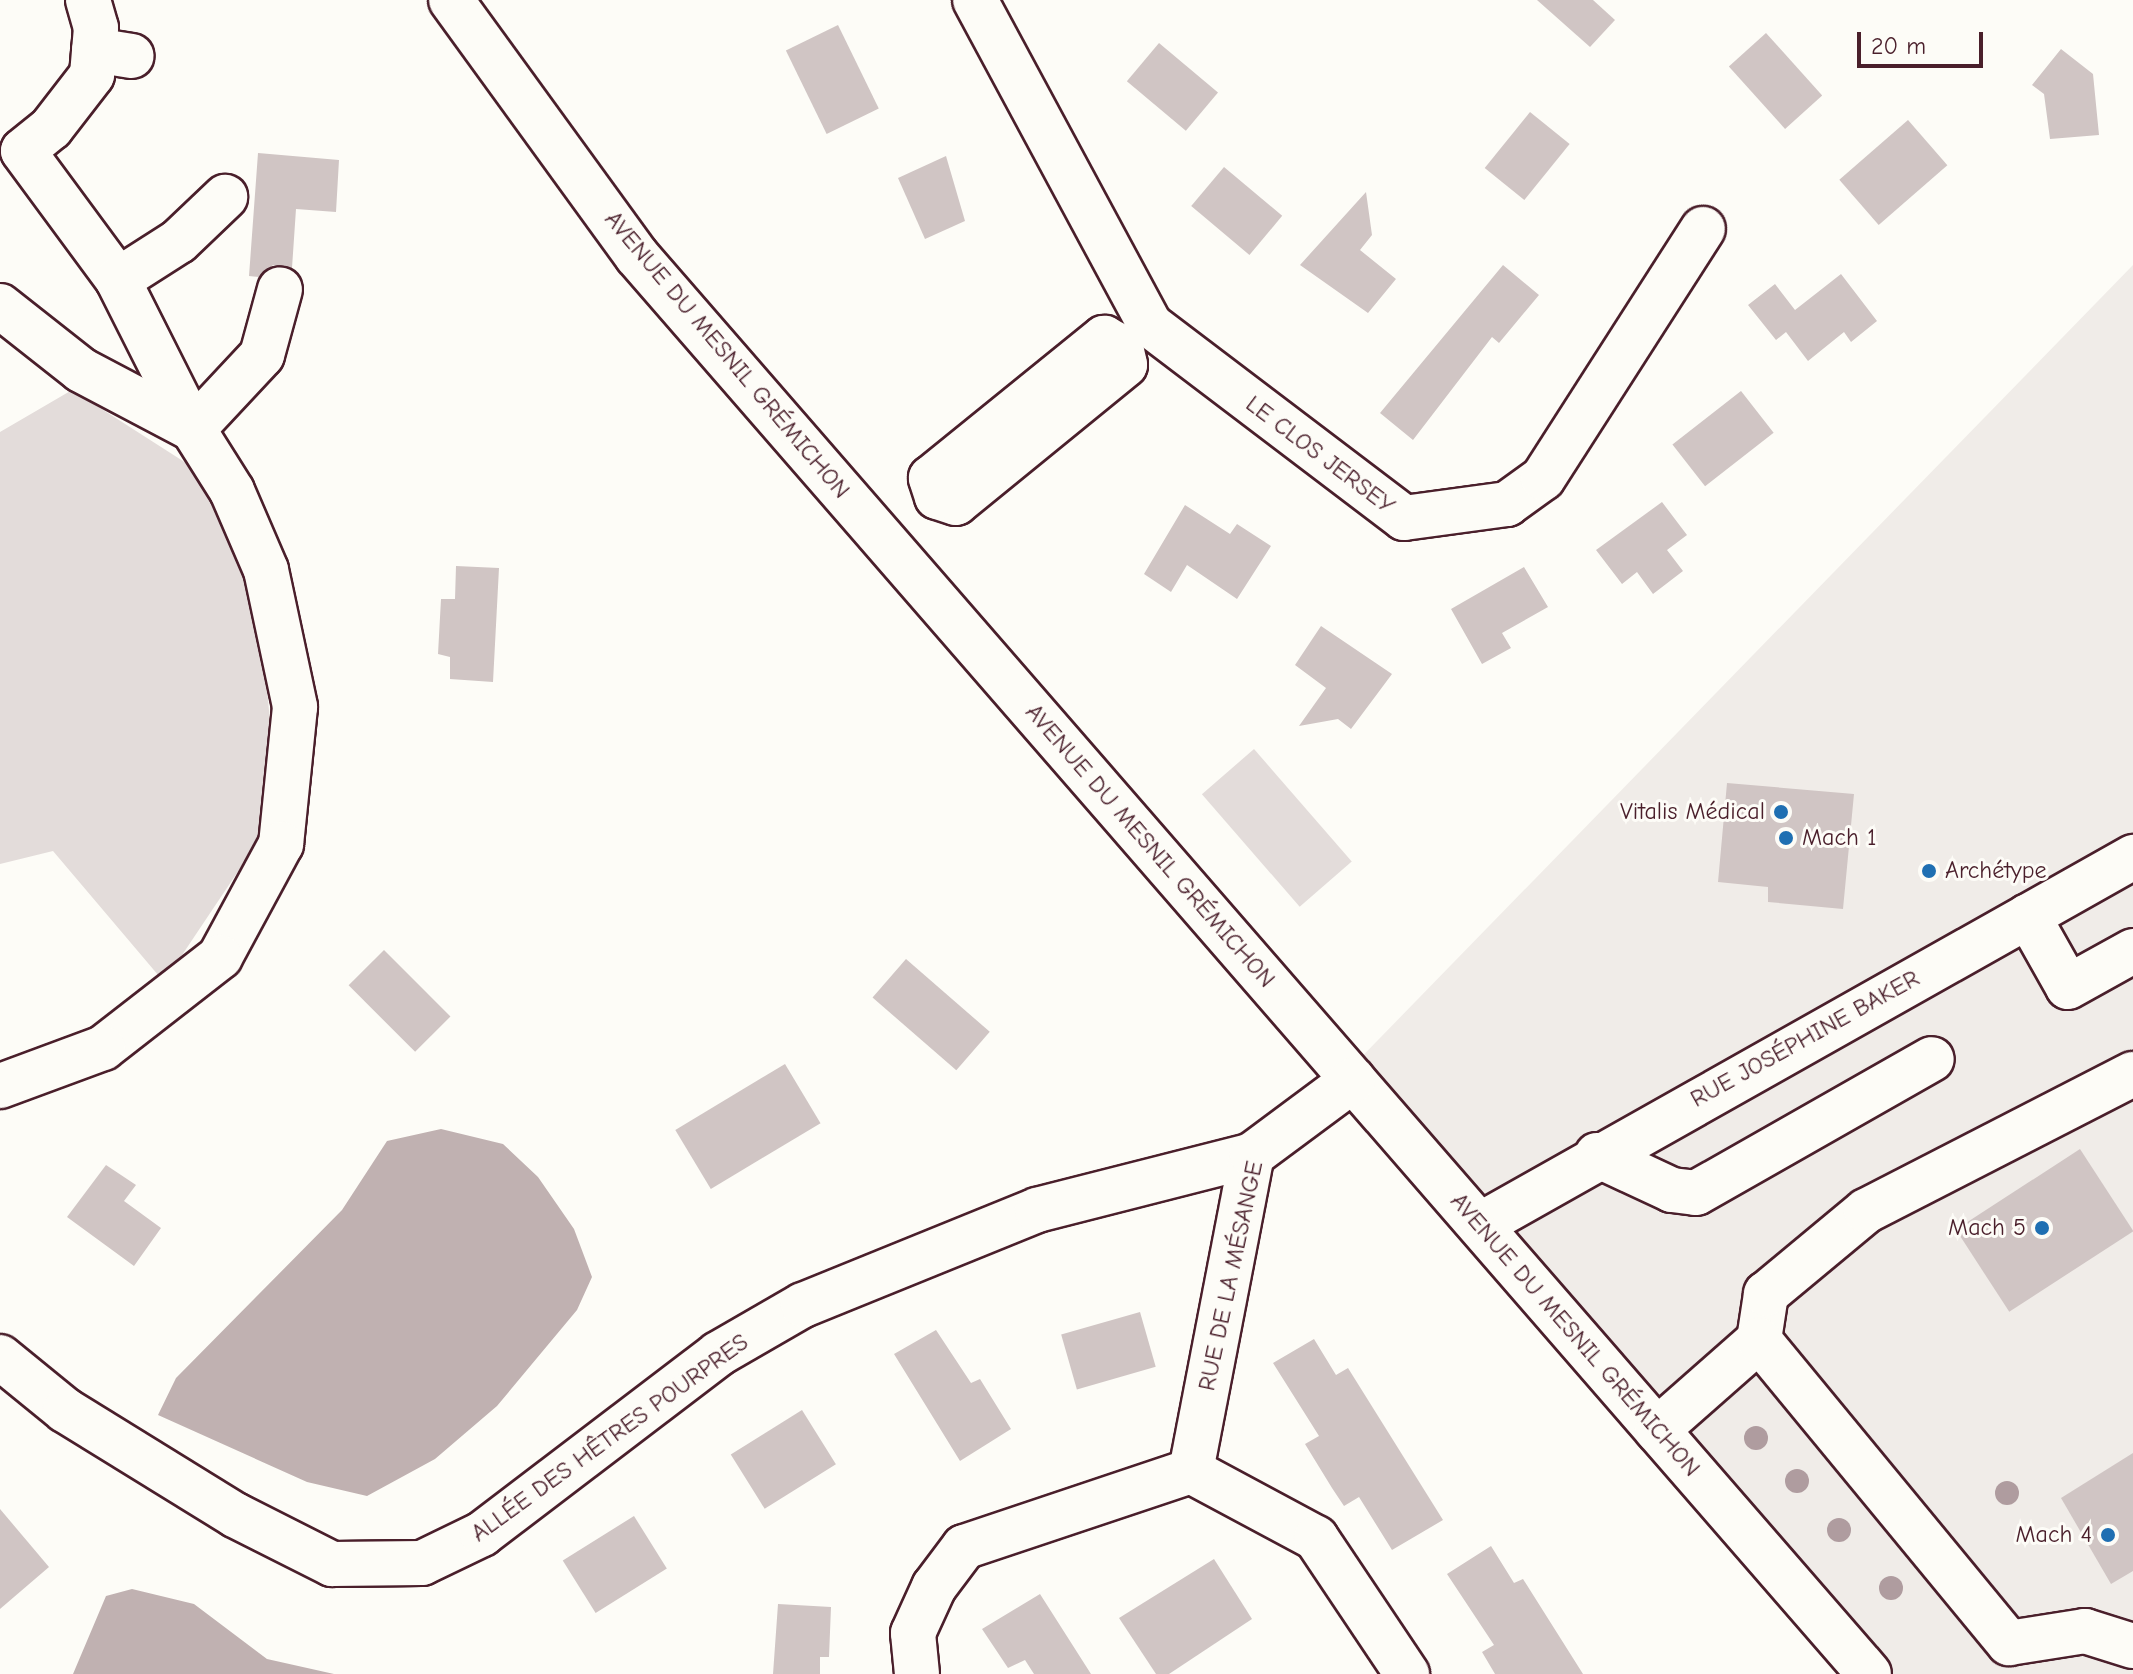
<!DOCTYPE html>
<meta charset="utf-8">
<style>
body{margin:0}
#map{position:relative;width:2133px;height:1674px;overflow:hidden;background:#fdfcf7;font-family:"Comic Neue",sans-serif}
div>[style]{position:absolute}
.built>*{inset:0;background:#f0ece8}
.green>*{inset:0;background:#e3dcda;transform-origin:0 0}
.water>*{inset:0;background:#c0b1b1}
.building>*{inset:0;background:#d0c5c4;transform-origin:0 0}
.roads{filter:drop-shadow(2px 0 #4a1f2b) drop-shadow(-2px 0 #4a1f2b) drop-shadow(0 2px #4a1f2b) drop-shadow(0 -2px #4a1f2b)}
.minor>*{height:44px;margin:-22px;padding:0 22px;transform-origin:22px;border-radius:22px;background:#fdfcf7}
.trees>*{width:24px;height:24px;margin:-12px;border-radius:50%;background:#af9c9f}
.dots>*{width:22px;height:22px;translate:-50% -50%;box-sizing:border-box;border:4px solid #fdfcf7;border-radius:50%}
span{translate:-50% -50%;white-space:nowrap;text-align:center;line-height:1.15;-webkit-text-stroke:6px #fdfcf7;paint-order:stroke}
.street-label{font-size:24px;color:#4a1f2b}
.poi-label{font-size:24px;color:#4a1f2b}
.right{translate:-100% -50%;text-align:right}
.left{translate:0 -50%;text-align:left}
.scale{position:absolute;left:1857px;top:32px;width:126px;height:36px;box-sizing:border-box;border:4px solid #4a1f2b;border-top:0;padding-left:10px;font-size:24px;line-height:28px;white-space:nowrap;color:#4a1f2b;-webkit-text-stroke:6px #fdfcf7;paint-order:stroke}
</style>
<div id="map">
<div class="built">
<i style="clip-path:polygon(2133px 265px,2133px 1674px,1843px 1674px,1341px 1078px)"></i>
</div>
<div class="green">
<i style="clip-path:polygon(72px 390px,197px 470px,224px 514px,261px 629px,273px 751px,257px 843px,164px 982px,53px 851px,0 864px,0 432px)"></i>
<i style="left:1254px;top:749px;width:149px;height:69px;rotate:49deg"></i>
</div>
<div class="water">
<i style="clip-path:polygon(441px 1129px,503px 1144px,538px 1177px,574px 1229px,592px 1277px,577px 1310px,497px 1406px,435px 1459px,367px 1496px,307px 1482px,158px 1415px,176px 1378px,342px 1210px,387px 1141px)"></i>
<i style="clip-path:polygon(132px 1589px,194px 1604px,267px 1659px,334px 1674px,73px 1674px,106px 1596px)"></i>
</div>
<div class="building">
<i style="clip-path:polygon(1537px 0,1593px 0,1615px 20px,1590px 47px)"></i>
<i style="left:838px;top:25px;width:93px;height:58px;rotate:64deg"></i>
<i style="left:1766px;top:33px;width:84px;height:50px;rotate:48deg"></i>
<i style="left:1159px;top:43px;width:77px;height:50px;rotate:40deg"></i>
<i style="clip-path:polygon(2061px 49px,2093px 74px,2099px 135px,2050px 139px,2044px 94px,2032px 85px)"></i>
<i style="left:1530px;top:112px;width:51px;height:72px;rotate:39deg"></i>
<i style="left:1908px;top:120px;width:60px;height:91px;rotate:49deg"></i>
<i style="clip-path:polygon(258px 153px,339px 160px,336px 212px,296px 209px,292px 268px,273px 265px,259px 277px,249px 276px)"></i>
<i style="clip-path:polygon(946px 156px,965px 221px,925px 239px,898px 178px)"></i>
<i style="left:1224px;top:167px;width:76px;height:51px;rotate:40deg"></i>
<i style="clip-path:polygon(1366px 192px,1372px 235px,1360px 250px,1396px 279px,1368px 313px,1300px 265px)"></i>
<i style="clip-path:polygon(1503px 265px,1539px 295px,1499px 343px,1492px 337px,1413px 440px,1380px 413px)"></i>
<i style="clip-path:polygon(1841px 274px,1877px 321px,1851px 342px,1844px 332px,1808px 361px,1786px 332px,1776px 340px,1748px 305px,1775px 284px,1795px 310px)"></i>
<i style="left:1741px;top:391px;width:53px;height:87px;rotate:52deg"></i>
<i style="clip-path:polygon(1662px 502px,1687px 535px,1667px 550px,1683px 571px,1653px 594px,1637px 572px,1622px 584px,1596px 550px)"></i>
<i style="clip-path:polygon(1185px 505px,1230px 534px,1237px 524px,1271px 546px,1237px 599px,1187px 565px,1171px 592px,1144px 574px)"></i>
<i style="clip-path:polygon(456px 566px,499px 568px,493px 682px,450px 679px,450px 657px,438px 654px,441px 599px,455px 599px)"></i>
<i style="clip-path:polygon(1524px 567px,1548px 607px,1502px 633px,1511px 648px,1482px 664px,1451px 609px)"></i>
<i style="clip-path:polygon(1321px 626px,1392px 674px,1351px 729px,1338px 719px,1299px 726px,1326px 688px,1295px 665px)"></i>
<i style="clip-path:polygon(1727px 783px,1854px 794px,1843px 909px,1768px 902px,1768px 887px,1718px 882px)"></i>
<i style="left:384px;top:950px;width:94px;height:50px;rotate:45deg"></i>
<i style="left:906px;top:959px;width:111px;height:51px;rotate:41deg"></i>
<i style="left:785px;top:1064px;width:69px;height:128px;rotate:59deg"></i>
<i style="left:2080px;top:1149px;width:98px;height:148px;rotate:57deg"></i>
<i style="clip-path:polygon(106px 1165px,136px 1185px,124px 1201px,161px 1228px,134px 1266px,67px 1217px)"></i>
<i style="left:1140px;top:1312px;width:57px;height:82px;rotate:74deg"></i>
<i style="clip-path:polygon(936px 1330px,971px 1383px,980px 1379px,1011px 1429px,960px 1461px,894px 1354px)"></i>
<i style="clip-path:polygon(1314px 1339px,1336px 1375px,1348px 1368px,1443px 1520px,1392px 1550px,1359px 1497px,1344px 1506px,1332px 1488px,1305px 1444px,1319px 1436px,1273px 1363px)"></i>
<i style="left:802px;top:1410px;width:64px;height:84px;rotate:58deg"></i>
<i style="clip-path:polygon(2133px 1453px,2133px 1571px,2111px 1584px,2061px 1498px)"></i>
<i style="clip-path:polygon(0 1509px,49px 1567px,0 1609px)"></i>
<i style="left:634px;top:1516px;width:62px;height:84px;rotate:58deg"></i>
<i style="clip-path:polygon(1491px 1546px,1514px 1583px,1523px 1579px,1583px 1674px,1495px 1674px,1482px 1652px,1494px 1645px,1447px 1574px)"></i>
<i style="clip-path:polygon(1214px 1559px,1252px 1619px,1169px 1674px,1156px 1674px,1119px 1618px)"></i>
<i style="clip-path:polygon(1040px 1594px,1091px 1674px,1034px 1674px,1025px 1660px,1008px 1668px,982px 1629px)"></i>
<i style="clip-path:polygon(778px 1604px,831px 1607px,829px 1657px,820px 1657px,820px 1674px,773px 1674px)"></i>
</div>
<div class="roads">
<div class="minor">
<i style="left:88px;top:0;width:29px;rotate:74deg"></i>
<i style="left:96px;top:28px;width:47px;rotate:94.9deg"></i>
<i style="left:92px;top:75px;width:67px;rotate:127.7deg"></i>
<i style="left:51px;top:128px;width:36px;rotate:141deg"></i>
<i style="left:23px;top:151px;width:160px;rotate:53.6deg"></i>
<i style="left:118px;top:280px;width:167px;rotate:63.3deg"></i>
<i style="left:193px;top:429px;width:101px;rotate:-47deg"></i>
<i style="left:262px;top:355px;width:68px;rotate:-74.7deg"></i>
<i style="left:451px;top:0;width:316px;rotate:54deg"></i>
<i style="left:637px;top:256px;width:1878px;rotate:49.01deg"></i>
<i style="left:975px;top:0;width:369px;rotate:61.7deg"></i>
<i style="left:1150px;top:325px;width:319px;rotate:37.2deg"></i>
<i style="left:1404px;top:518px;width:104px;rotate:-7.7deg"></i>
<i style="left:1507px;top:504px;width:44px;rotate:-35.8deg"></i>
<i style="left:1543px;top:478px;width:296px;rotate:-57.3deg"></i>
<i style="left:94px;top:50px;width:38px;rotate:9deg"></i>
<i style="left:118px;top:280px;width:72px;rotate:-32.6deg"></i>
<i style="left:179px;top:241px;width:64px;rotate:-43.7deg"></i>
<i style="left:0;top:306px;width:103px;rotate:38.3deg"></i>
<i style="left:81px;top:370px;width:127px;rotate:27.8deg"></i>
<i style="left:193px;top:429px;width:73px;rotate:57.8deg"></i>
<i style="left:232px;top:491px;width:86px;rotate:66.7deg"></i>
<i style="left:266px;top:570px;width:140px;rotate:78deg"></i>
<i style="left:295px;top:707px;width:138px;rotate:95.8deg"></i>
<i style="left:281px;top:844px;width:128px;rotate:118.4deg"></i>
<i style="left:220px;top:957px;width:148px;rotate:142.1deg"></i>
<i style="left:103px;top:1048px;width:110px;rotate:159.7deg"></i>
<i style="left:1104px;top:338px;width:19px;rotate:28deg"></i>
<i style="left:1121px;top:347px;width:18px;rotate:77deg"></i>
<i style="left:1125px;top:365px;width:218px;rotate:140.8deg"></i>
<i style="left:956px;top:503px;width:20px;rotate:-162deg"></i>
<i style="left:937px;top:497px;width:20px;rotate:-108deg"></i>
<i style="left:931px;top:478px;width:223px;rotate:-39deg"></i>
<i style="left:2028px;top:916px;width:81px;rotate:60.6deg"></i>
<i style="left:2068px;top:987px;width:74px;rotate:-29deg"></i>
<i style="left:1597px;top:1155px;width:83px;rotate:25deg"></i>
<i style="left:1672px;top:1190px;width:24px;rotate:7deg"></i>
<i style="left:1696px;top:1193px;width:271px;rotate:-29.6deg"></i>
<i style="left:1480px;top:1225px;width:750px;rotate:-29.4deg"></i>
<i style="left:1759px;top:1340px;width:47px;rotate:-81.3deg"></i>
<i style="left:1766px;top:1294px;width:130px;rotate:-39.7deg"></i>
<i style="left:1866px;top:1211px;width:300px;rotate:-27.2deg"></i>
<i style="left:0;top:1357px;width:84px;rotate:39.2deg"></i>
<i style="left:65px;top:1410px;width:200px;rotate:31.7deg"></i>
<i style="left:235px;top:1515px;width:109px;rotate:26.8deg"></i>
<i style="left:332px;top:1564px;width:90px;rotate:-0.6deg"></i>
<i style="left:422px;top:1563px;width:67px;rotate:-25.8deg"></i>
<i style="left:482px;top:1534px;width:297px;rotate:-37.3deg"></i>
<i style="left:718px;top:1354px;width:98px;rotate:-30deg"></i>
<i style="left:803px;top:1305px;width:253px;rotate:-22.1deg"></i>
<i style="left:1037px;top:1210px;width:222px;rotate:-14.3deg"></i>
<i style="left:1657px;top:1430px;width:136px;rotate:-41.4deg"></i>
<i style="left:1759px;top:1340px;width:393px;rotate:50.5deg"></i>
<i style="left:2009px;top:1643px;width:77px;rotate:-9deg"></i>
<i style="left:2085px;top:1631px;width:50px;rotate:17.4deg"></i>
<i style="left:1191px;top:1471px;width:322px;rotate:-79.1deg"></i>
<i style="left:1252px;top:1155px;width:126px;rotate:-36.6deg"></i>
<i style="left:917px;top:1674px;width:41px;rotate:-95.6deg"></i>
<i style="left:913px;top:1633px;width:51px;rotate:-65.5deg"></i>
<i style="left:934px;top:1587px;width:50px;rotate:-53.1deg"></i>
<i style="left:964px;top:1547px;width:239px;rotate:-18.5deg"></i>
<i style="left:1191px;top:1471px;width:142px;rotate:28.2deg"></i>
<i style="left:1316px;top:1538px;width:164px;rotate:56.2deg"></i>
</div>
</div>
<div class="trees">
<i style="left:1756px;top:1438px"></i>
<i style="left:1797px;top:1481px"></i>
<i style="left:2007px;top:1493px"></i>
<i style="left:1839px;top:1530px"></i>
<i style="left:1891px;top:1588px"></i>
</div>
<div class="dots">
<i style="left:1781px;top:812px;background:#1f6fb2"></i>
<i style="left:1786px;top:838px;background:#1f6fb2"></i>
<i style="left:1929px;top:871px;background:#1f6fb2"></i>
<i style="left:2042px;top:1228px;background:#1f6fb2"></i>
<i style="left:2108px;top:1535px;background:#1f6fb2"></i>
</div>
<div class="street-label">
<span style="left:727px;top:355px;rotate:50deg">AVENUE DU MESNIL GRÉMICHON</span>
<span style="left:1320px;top:455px;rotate:37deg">LE CLOS JERSEY</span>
<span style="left:1150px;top:846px;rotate:49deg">AVENUE DU MESNIL GRÉMICHON</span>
<span style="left:1805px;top:1039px;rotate:-29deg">RUE JOSÉPHINE BAKER</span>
<span style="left:1231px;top:1276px;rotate:-78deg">RUE DE LA MÉSANGE</span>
<span style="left:1575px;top:1335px;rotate:49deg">AVENUE DU MESNIL GRÉMICHON</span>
<span style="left:610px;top:1438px;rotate:-36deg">ALLÉE DES HÊTRES POURPRES</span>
</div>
<div class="poi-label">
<span class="right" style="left:1765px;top:812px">Vitalis Médical</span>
<span class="left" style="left:1802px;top:838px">Mach 1</span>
<span class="left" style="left:1945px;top:871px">Archétype</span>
<span class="right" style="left:2026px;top:1228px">Mach 5</span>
<span class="right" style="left:2092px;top:1535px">Mach 4</span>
</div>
<div class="scale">20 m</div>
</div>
